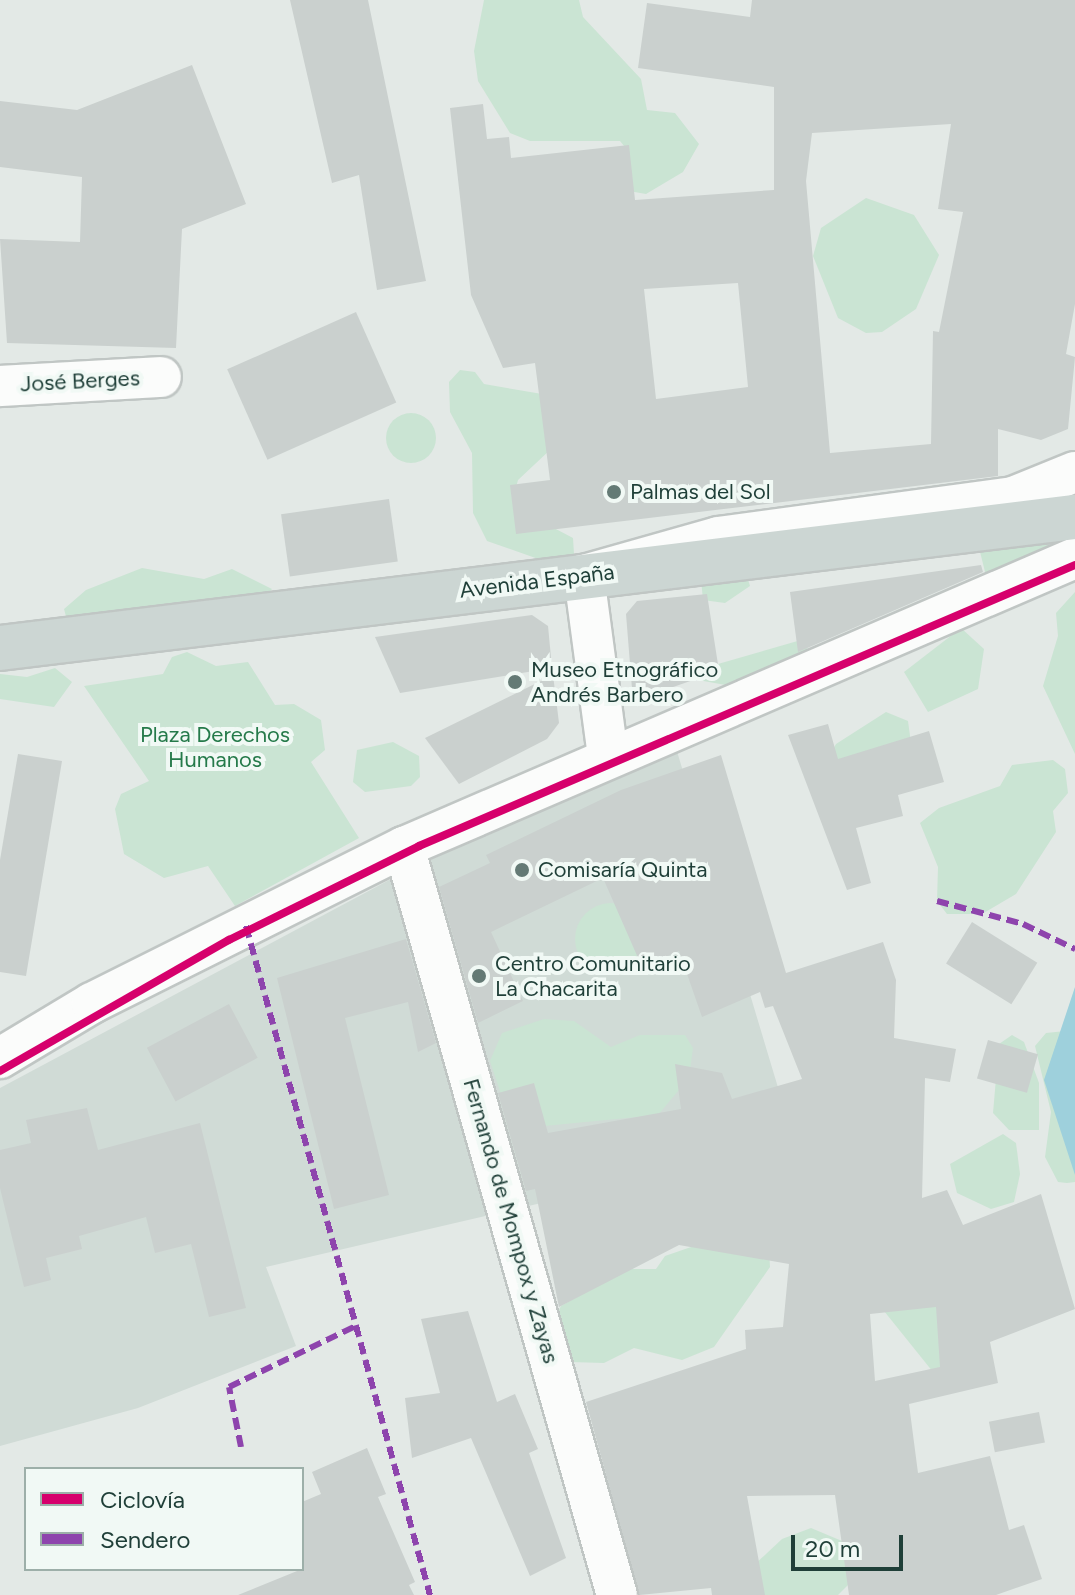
<!DOCTYPE html>
<meta charset="utf-8">
<style>
body{margin:0}
#map{position:relative;width:1075px;height:1595px;overflow:hidden;background:#e3e9e6;font-family:Figtree,sans-serif}
div>[style]{position:absolute}
.built>*{inset:0;background:#d0dbd6}
.green>*{inset:0;background:#cae4d3;transform-origin:0 0}
.round{border-radius:50%}
.water>*{inset:0;background:#9ed0dc}
.building>*{inset:0;background:#cad0ce;transform-origin:0 0}
.roads{filter:drop-shadow(2px 0 #c0c6c4) drop-shadow(-2px 0 #c0c6c4) drop-shadow(0 2px #c0c6c4) drop-shadow(0 -2px #c0c6c4)}
.minor>*{height:40px;margin:-20px;padding:0 20px;transform-origin:20px;border-radius:20px;background:#fbfcfb}
.major>*{height:44px;margin:-22px;padding:0 22px;transform-origin:22px;border-radius:22px;background:#ccd6d3}
.quiet>*{height:6px;margin-top:-3px;transform-origin:0;background:repeating-linear-gradient(90deg,#8e44ad 0 12px,transparent 0 18px)}
.cycleway>*{height:8px;margin:-4px;padding:0 4px;transform-origin:4px;border-radius:4px;background:#d6006c}
.dots>*{width:22px;height:22px;translate:-50% -50%;box-sizing:border-box;border:4px solid #f1f9f5;border-radius:50%}
span{translate:-50% -50%;white-space:nowrap;text-align:center;line-height:1.15;-webkit-text-stroke:8px #f1f9f5;paint-order:stroke}
.street-label{font-size:22px;color:#1f3f38}
.poi-label{font-size:22px;color:#1f3f38}
.left{translate:0 -50%;text-align:left}
.park-label{font-size:22px;color:#257a4a}
.legend{position:absolute;left:24px;top:1467px;width:280px;height:104px;box-sizing:border-box;background:#f1f9f5;border:2px solid #9dafa9;margin:0;padding:10px 14px;list-style:none;font-size:24px;color:#1f3f38}
.legend li{display:flex;align-items:center;gap:16px;height:40px}
.legend b{width:40px;border:2px solid #9dafa9}
.scale{position:absolute;left:791px;top:1535px;width:112px;height:36px;box-sizing:border-box;border:4px solid #1f3f38;border-top:0;padding-left:10px;font-size:24px;line-height:28px;white-space:nowrap;color:#1f3f38;-webkit-text-stroke:6px #f1f9f5;paint-order:stroke}
</style>
<div id="map">
<div class="built">
<i style="clip-path:polygon(676px 748px,795px 1144px,266px 1267px,296px 1346px,138px 1408px,0 1446px,0 1088px,406px 871px)"></i>
</div>
<div class="green">
<i style="clip-path:polygon(484px 0,579px 0,583px 17px,641px 79px,647px 110px,675px 113px,699px 144px,683px 172px,646px 194px,623px 190px,629px 152px,620px 141px,530px 141px,510px 133px,478px 81px,474px 51px)"></i>
<i style="clip-path:polygon(866px 198px,914px 215px,939px 255px,916px 309px,882px 332px,866px 333px,838px 318px,813px 256px,821px 228px)"></i>
<i style="clip-path:polygon(460px 370px,475px 372px,484px 384px,542px 394px,551px 449px,518px 480px,514px 495px,533px 517px,573px 538px,574px 554px,544px 561px,487px 541px,473px 513px,472px 453px,450px 412px,449px 382px)"></i>
<i class="round" style="left:386px;top:413px;width:50px;height:50px"></i>
<i style="left:1063px;top:525px;width:30px;height:87px;rotate:76deg"></i>
<i style="clip-path:polygon(742px 561px,750px 586px,725px 603px,703px 600px,701px 579px)"></i>
<i style="clip-path:polygon(142px 568px,204px 579px,232px 569px,272px 589px,245px 619px,68px 624px,64px 609px,86px 590px)"></i>
<i style="clip-path:polygon(1075px 592px,1075px 754px,1043px 686px,1058px 636px,1056px 613px)"></i>
<i style="clip-path:polygon(961px 628px,984px 649px,978px 689px,928px 712px,904px 672px)"></i>
<i style="clip-path:polygon(801px 640px,810px 652px,731px 686px,698px 680px,698px 672px,718px 664px)"></i>
<i style="clip-path:polygon(187px 652px,216px 666px,248px 662px,275px 705px,294px 704px,321px 720px,325px 750px,311px 762px,359px 838px,235px 906px,208px 866px,164px 878px,124px 854px,115px 809px,121px 794px,149px 781px,84px 686px,163px 674px,172px 657px)"></i>
<i style="clip-path:polygon(55px 668px,72px 682px,54px 707px,0 699px,0 674px,27px 677px)"></i>
<i style="clip-path:polygon(886px 712px,908px 721px,913px 758px,846px 773px,832px 751px,836px 744px)"></i>
<i style="clip-path:polygon(393px 742px,419px 756px,420px 777px,411px 786px,365px 792px,353px 782px,357px 750px)"></i>
<i style="clip-path:polygon(1053px 760px,1065px 769px,1068px 793px,1053px 811px,1056px 832px,1016px 894px,982px 914px,947px 914px,937px 901px,938px 867px,920px 823px,939px 808px,1000px 786px,1012px 765px)"></i>
<i class="round" style="left:575px;top:903px;width:72px;height:72px"></i>
<i style="clip-path:polygon(544px 1019px,574px 1021px,611px 1047px,640px 1035px,685px 1035px,693px 1048px,689px 1078px,658px 1115px,544px 1126px,504px 1103px,490px 1061px,502px 1033px)"></i>
<i style="clip-path:polygon(1075px 1030px,1075px 1182px,1067px 1183px,1058px 1182px,1045px 1157px,1051px 1112px,1035px 1046px,1046px 1033px)"></i>
<i style="clip-path:polygon(1012px 1035px,1024px 1042px,1039px 1083px,1039px 1130px,1009px 1130px,993px 1113px,999px 1044px)"></i>
<i style="clip-path:polygon(1003px 1134px,1016px 1143px,1020px 1174px,1014px 1202px,991px 1209px,957px 1193px,950px 1164px)"></i>
<i style="clip-path:polygon(694px 1246px,769px 1251px,770px 1267px,714px 1347px,682px 1360px,634px 1348px,604px 1363px,570px 1362px,554px 1320px,561px 1306px,625px 1269px,656px 1269px,665px 1256px)"></i>
<i style="clip-path:polygon(937px 1280px,944px 1367px,933px 1372px,880px 1306px)"></i>
<i style="clip-path:polygon(811px 1528px,842px 1541px,849px 1584px,838px 1595px,722px 1595px,782px 1539px)"></i>
</div>
<div class="water">
<i style="clip-path:polygon(1075px 987px,1075px 1175px,1044px 1080px)"></i>
</div>
<div class="building">
<i style="clip-path:polygon(290px 0,368px 0,426px 281px,377px 290px,359px 175px,332px 183px)"></i>
<i style="clip-path:polygon(evenodd,752px 0,1075px 0,1075px 304px,1066px 354px,1075px 357px,1068px 429px,1041px 440px,998px 429px,998px 476px,516px 534px,510px 485px,550px 480px,535px 363px,503px 368px,471px 295px,450px 108px,483px 104px,487px 139px,509px 137px,511px 158px,629px 145px,635px 200px,774px 190px,774px 87px,638px 68px,647px 3px,750px 17px,752px 0,951px 124px,938px 209px,963px 212px,939px 332px,933px 331px,931px 444px,830px 453px,806px 181px,812px 133px,951px 124px,752px 0,738px 283px,748px 387px,656px 399px,644px 289px,738px 283px)"></i>
<i style="clip-path:polygon(192px 65px,246px 204px,182px 229px,176px 348px,7px 343px,0 239px,80px 242px,82px 177px,0 167px,0 101px,77px 110px)"></i>
<i style="left:356px;top:312px;width:99px;height:141px;rotate:66deg"></i>
<i style="left:389px;top:499px;width:63px;height:109px;rotate:82deg"></i>
<i style="clip-path:polygon(981px 565px,983px 572px,798px 652px,790px 592px)"></i>
<i style="clip-path:polygon(707px 594px,719px 671px,633px 701px,626px 614px,637px 601px)"></i>
<i style="clip-path:polygon(532px 615px,548px 626px,552px 668px,400px 693px,375px 637px)"></i>
<i style="clip-path:polygon(553px 675px,559px 723px,547px 739px,459px 784px,425px 738px)"></i>
<i style="clip-path:polygon(828px 724px,838px 759px,929px 731px,944px 782px,898px 795px,903px 816px,856px 828px,871px 883px,847px 890px,788px 735px)"></i>
<i style="clip-path:polygon(18px 754px,62px 761px,26px 976px,0 972px,0 860px)"></i>
<i style="clip-path:polygon(evenodd,721px 755px,786px 973px,883px 942px,896px 980px,894px 1038px,956px 1049px,950px 1082px,925px 1078px,922px 1198px,947px 1190px,963px 1225px,1041px 1194px,1075px 1309px,990px 1342px,998px 1383px,909px 1404px,918px 1473px,990px 1456px,1009px 1530px,1024px 1525px,1042px 1579px,996px 1595px,849px 1595px,835px 1495px,747px 1496px,765px 1595px,712px 1595px,711px 1588px,639px 1595px,586px 1402px,746px 1349px,745px 1330px,783px 1327px,789px 1264px,679px 1245px,559px 1307px,535px 1189px,526px 1191px,498px 1093px,534px 1083px,548px 1133px,681px 1109px,675px 1064px,722px 1073px,732px 1099px,802px 1079px,773px 1006px,765px 1008px,760px 992px,702px 1017px,679px 951px,642px 967px,603px 878px,491px 932px,523px 1001px,478px 1023px,439px 887px,490px 863px,486px 855px,621px 790px,721px 755px,936px 1307px,940px 1367px,875px 1381px,870px 1314px,936px 1307px)"></i>
<i style="left:972px;top:922px;width:77px;height:49px;rotate:32deg"></i>
<i style="clip-path:polygon(406px 939px,436px 1043px,418px 1052px,408px 1002px,345px 1018px,389px 1195px,334px 1209px,277px 978px)"></i>
<i style="left:229px;top:1004px;width:61px;height:93px;rotate:62deg"></i>
<i style="left:988px;top:1040px;width:52px;height:40px;rotate:16deg"></i>
<i style="clip-path:polygon(87px 1108px,98px 1150px,200px 1123px,246px 1308px,209px 1317px,191px 1244px,155px 1253px,146px 1217px,79px 1236px,82px 1249px,46px 1258px,51px 1280px,24px 1287px,0 1188px,0 1150px,31px 1143px,26px 1120px)"></i>
<i style="clip-path:polygon(468px 1311px,497px 1402px,515px 1394px,538px 1449px,529px 1453px,566px 1558px,530px 1576px,471px 1438px,412px 1458px,405px 1398px,440px 1393px,421px 1319px)"></i>
<i style="left:1039px;top:1412px;width:31px;height:51px;rotate:79deg"></i>
<i style="clip-path:polygon(367px 1448px,386px 1494px,378px 1497px,415px 1582px,409px 1585px,414px 1595px,238px 1595px,302px 1569px,302px 1502px,321px 1494px,312px 1472px)"></i>
</div>
<div class="roads">
<div class="minor">
<i style="left:0;top:386px;width:161px;rotate:-3.2deg"></i>
<i style="left:608px;top:756px;width:183px;rotate:-97.6deg"></i>
<i style="left:584px;top:575px;width:139px;rotate:-15.8deg"></i>
<i style="left:718px;top:537px;width:298px;rotate:-7.7deg"></i>
<i style="left:1013px;top:497px;width:67px;rotate:-22deg"></i>
<i style="left:404px;top:847px;width:778px;rotate:74.11deg"></i>
<i style="left:0;top:1058px;width:107px;rotate:-30.9deg"></i>
<i style="left:92px;top:1003px;width:349px;rotate:-26.6deg"></i>
<i style="left:404px;top:847px;width:731px;rotate:-23.3deg"></i>
</div>
<div class="major">
<i style="left:0;top:648px;width:1083px;rotate:-6.95deg"></i>
</div>
</div>
<div class="quiet">
<i style="left:937px;top:901px;width:89px;rotate:15deg"></i>
<i style="left:1023px;top:924px;width:58px;rotate:25.7deg"></i>
<i style="left:246px;top:926px;width:694px;rotate:74.62deg"></i>
<i style="left:241px;top:1447px;width:61px;rotate:-101.3deg"></i>
<i style="left:229px;top:1387px;width:141px;rotate:-25.7deg"></i>
</div>
<div class="cycleway">
<i style="left:0;top:1071px;width:264px;rotate:-29.8deg"></i>
<i style="left:229px;top:940px;width:212px;rotate:-26.3deg"></i>
<i style="left:419px;top:846px;width:714px;rotate:-23.19deg"></i>
</div>
<div class="dots">
<i style="left:614px;top:492px;background:#647a75"></i>
<i style="left:515px;top:682px;background:#647a75"></i>
<i style="left:522px;top:870px;background:#647a75"></i>
<i style="left:479px;top:976px;background:#647a75"></i>
</div>
<div class="street-label">
<span style="left:80px;top:381px;rotate:-3deg">José Berges</span>
<span style="left:537px;top:581px;rotate:-7deg">Avenida España</span>
<span style="left:511px;top:1221px;rotate:74deg">Fernando de Mompox y Zayas</span>
</div>
<div class="poi-label">
<span class="left" style="left:630px;top:492px">Palmas del Sol</span>
<span class="left" style="left:531px;top:682px">Museo Etnográfico<br>Andrés Barbero</span>
<span class="left" style="left:538px;top:870px">Comisaría Quinta</span>
<span class="left" style="left:495px;top:976px">Centro Comunitario<br>La Chacarita</span>
</div>
<div class="park-label">
<span style="left:215px;top:747px">Plaza Derechos<br>Humanos</span>
</div>
<ul class="legend">
<li><b style="height:10px;background:#d6006c"></b>Ciclovía</li>
<li><b style="height:10px;background:#8e44ad"></b>Sendero</li>
</ul>
<div class="scale">20 m</div>
</div>
